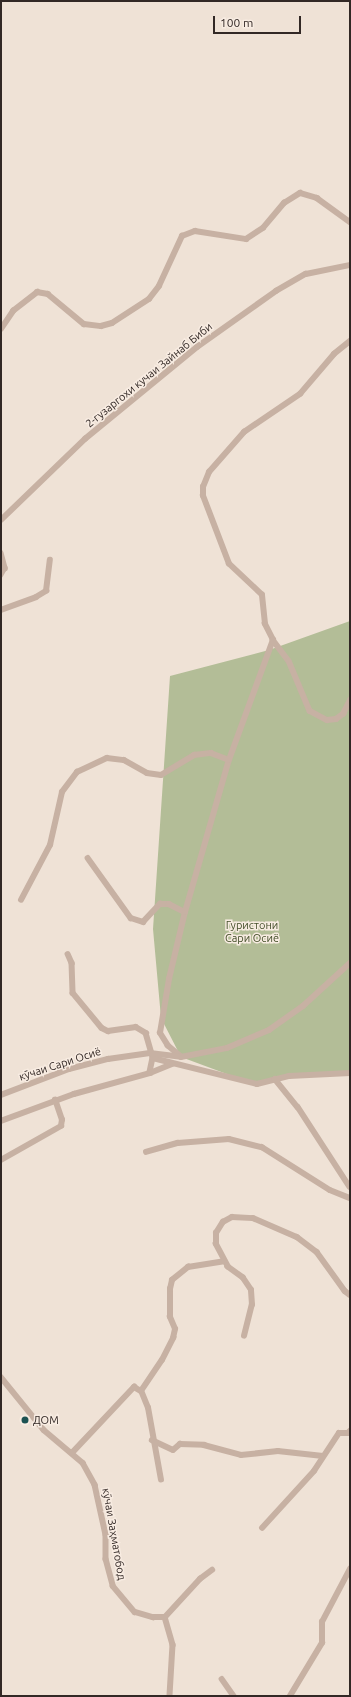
<!DOCTYPE html>
<meta charset="utf-8">
<style>
body{margin:0}
#map{position:relative;width:351px;height:1697px;overflow:hidden;background:#efe2d6;font-family:Ubuntu,sans-serif}
div>[style]{position:absolute}
.green>*{inset:0;background:#b3bd97}
.street>*{height:5.5px;margin:-2.75px;padding:0 2.75px;transform-origin:2.75px;border-radius:2.75px;background:#c7b1a3}
.dots>*{width:11px;height:11px;translate:-50% -50%;box-sizing:border-box;border:2px solid #f8ece2;border-radius:50%}
span{translate:-50% -50%;white-space:nowrap;text-align:center;line-height:1.15;-webkit-text-stroke:3px #f8ece2;paint-order:stroke}
.street-label{font-size:11px;color:#322825}
.park-label{font-size:11px;color:#444f2a}
.poi-label{font-size:11px;color:#322825}
.left{translate:0 -50%;text-align:left}
.frame{position:absolute;inset:0;border:2px solid #322825;pointer-events:none}
.scale{position:absolute;left:213px;top:16px;width:88px;height:18px;box-sizing:border-box;border:2px solid #322825;border-top:0;padding-left:5px;font-size:12px;line-height:14px;white-space:nowrap;color:#322825;-webkit-text-stroke:3px #f8ece2;paint-order:stroke}
</style>
<div id="map">
<div class="green">
<i style="clip-path:polygon(350px 621px,350px 1072px,289px 1076px,251px 1083px,181px 1057px,161px 1018px,153px 929px,170px 676px,269px 650px)"></i>
</div>
<div class="street">
<i style="left:1px;top:329px;width:22px;rotate:-56deg"></i>
<i style="left:13px;top:311px;width:31px;rotate:-38deg"></i>
<i style="left:37px;top:292px;width:11px;rotate:10deg"></i>
<i style="left:48px;top:294px;width:47px;rotate:39.8deg"></i>
<i style="left:84px;top:324px;width:17px;rotate:7deg"></i>
<i style="left:101px;top:326px;width:11px;rotate:-15deg"></i>
<i style="left:112px;top:323px;width:44px;rotate:-33deg"></i>
<i style="left:149px;top:299px;width:16px;rotate:-52deg"></i>
<i style="left:159px;top:286px;width:55px;rotate:-65.3deg"></i>
<i style="left:182px;top:236px;width:14px;rotate:-21deg"></i>
<i style="left:195px;top:231px;width:52px;rotate:8.9deg"></i>
<i style="left:246px;top:239px;width:20px;rotate:-33deg"></i>
<i style="left:263px;top:228px;width:33px;rotate:-50deg"></i>
<i style="left:284px;top:203px;width:19px;rotate:-32deg"></i>
<i style="left:300px;top:193px;width:18px;rotate:16deg"></i>
<i style="left:317px;top:198px;width:41px;rotate:36deg"></i>
<i style="left:1px;top:520px;width:117px;rotate:-44deg"></i>
<i style="left:85px;top:439px;width:145px;rotate:-39.4deg"></i>
<i style="left:197px;top:347px;width:97px;rotate:-35.3deg"></i>
<i style="left:276px;top:291px;width:34px;rotate:-30deg"></i>
<i style="left:306px;top:274px;width:45px;rotate:-11.6deg"></i>
<i style="left:1px;top:553px;width:16px;rotate:75deg"></i>
<i style="left:5px;top:568px;width:8px;rotate:120deg"></i>
<i style="left:1px;top:610px;width:37px;rotate:-20deg"></i>
<i style="left:36px;top:597px;width:12px;rotate:-31deg"></i>
<i style="left:46px;top:591px;width:31px;rotate:-83deg"></i>
<i style="left:273px;top:640px;width:18px;rotate:-117deg"></i>
<i style="left:265px;top:624px;width:29px;rotate:-96deg"></i>
<i style="left:262px;top:595px;width:45px;rotate:-136.8deg"></i>
<i style="left:229px;top:564px;width:73px;rotate:-110.9deg"></i>
<i style="left:203px;top:496px;width:9px;rotate:-90deg"></i>
<i style="left:203px;top:487px;width:16px;rotate:-68deg"></i>
<i style="left:209px;top:472px;width:53px;rotate:-48.8deg"></i>
<i style="left:244px;top:432px;width:68px;rotate:-34.2deg"></i>
<i style="left:300px;top:394px;width:52px;rotate:-49.6deg"></i>
<i style="left:334px;top:354px;width:21px;rotate:-39deg"></i>
<i style="left:88px;top:858px;width:74px;rotate:54.4deg"></i>
<i style="left:131px;top:918px;width:13px;rotate:18deg"></i>
<i style="left:143px;top:922px;width:25px;rotate:-47deg"></i>
<i style="left:160px;top:904px;width:9px"></i>
<i style="left:169px;top:904px;width:18px;rotate:27deg"></i>
<i style="left:21px;top:900px;width:62px;rotate:-62.2deg"></i>
<i style="left:50px;top:845px;width:54px;rotate:-77.2deg"></i>
<i style="left:62px;top:792px;width:25px;rotate:-53deg"></i>
<i style="left:77px;top:772px;width:33px;rotate:-25deg"></i>
<i style="left:107px;top:758px;width:17px;rotate:7deg"></i>
<i style="left:124px;top:760px;width:26px;rotate:29deg"></i>
<i style="left:147px;top:773px;width:14px;rotate:8deg"></i>
<i style="left:161px;top:775px;width:39px;rotate:-31deg"></i>
<i style="left:194px;top:755px;width:17px;rotate:-7deg"></i>
<i style="left:211px;top:753px;width:19px;rotate:21deg"></i>
<i style="left:68px;top:954px;width:10px;rotate:66deg"></i>
<i style="left:72px;top:963px;width:30px;rotate:88deg"></i>
<i style="left:73px;top:993px;width:45px;rotate:50.4deg"></i>
<i style="left:102px;top:1028px;width:7px;rotate:27deg"></i>
<i style="left:108px;top:1031px;width:28px;rotate:-8deg"></i>
<i style="left:136px;top:1027px;width:12px;rotate:31deg"></i>
<i style="left:146px;top:1033px;width:26px;rotate:74deg"></i>
<i style="left:153px;top:1058px;width:14px;rotate:102deg"></i>
<i style="left:181px;top:1057px;width:17px;rotate:-140deg"></i>
<i style="left:168px;top:1046px;width:15px;rotate:-122deg"></i>
<i style="left:160px;top:1033px;width:55px;rotate:-80.5deg"></i>
<i style="left:169px;top:979px;width:69px;rotate:-76.6deg"></i>
<i style="left:185px;top:912px;width:158px;rotate:-73.9deg"></i>
<i style="left:229px;top:760px;width:128px;rotate:-69.9deg"></i>
<i style="left:273px;top:640px;width:26px;rotate:53deg"></i>
<i style="left:289px;top:661px;width:54px;rotate:67.2deg"></i>
<i style="left:310px;top:711px;width:19px;rotate:28deg"></i>
<i style="left:327px;top:720px;width:9px;rotate:-6deg"></i>
<i style="left:336px;top:719px;width:9px;rotate:-36deg"></i>
<i style="left:343px;top:714px;width:16px;rotate:-63deg"></i>
<i style="left:153px;top:1058px;width:107px;rotate:14deg"></i>
<i style="left:257px;top:1084px;width:33px;rotate:-14deg"></i>
<i style="left:289px;top:1076px;width:61px;rotate:-2.8deg"></i>
<i style="left:275px;top:1079px;width:36px;rotate:51deg"></i>
<i style="left:298px;top:1107px;width:95px;rotate:57deg"></i>
<i style="left:1px;top:1095px;width:73px;rotate:-20.9deg"></i>
<i style="left:69px;top:1069px;width:40px;rotate:-14.4deg"></i>
<i style="left:108px;top:1059px;width:42px;rotate:-8.1deg"></i>
<i style="left:150px;top:1053px;width:31px;rotate:7deg"></i>
<i style="left:181px;top:1057px;width:47px;rotate:-11.1deg"></i>
<i style="left:227px;top:1048px;width:46px;rotate:-23.2deg"></i>
<i style="left:269px;top:1030px;width:42px;rotate:-35.2deg"></i>
<i style="left:303px;top:1006px;width:64px;rotate:-42.5deg"></i>
<i style="left:1px;top:1121px;width:78px;rotate:-20.3deg"></i>
<i style="left:74px;top:1094px;width:79px;rotate:-15.4deg"></i>
<i style="left:150px;top:1073px;width:24px;rotate:-22deg"></i>
<i style="left:146px;top:1152px;width:33px;rotate:-16deg"></i>
<i style="left:178px;top:1143px;width:51px;rotate:-4.5deg"></i>
<i style="left:229px;top:1139px;width:34px;rotate:14deg"></i>
<i style="left:262px;top:1147px;width:80px;rotate:32.3deg"></i>
<i style="left:330px;top:1190px;width:22px;rotate:22deg"></i>
<i style="left:1px;top:1160px;width:69px;rotate:-29.5deg"></i>
<i style="left:61px;top:1126px;width:6px;rotate:-81deg"></i>
<i style="left:62px;top:1120px;width:21px;rotate:-109deg"></i>
<i style="left:244px;top:1336px;width:32px;rotate:-76deg"></i>
<i style="left:252px;top:1305px;width:15px;rotate:-94deg"></i>
<i style="left:251px;top:1290px;width:14px;rotate:-124deg"></i>
<i style="left:243px;top:1278px;width:19px;rotate:-144deg"></i>
<i style="left:228px;top:1267px;width:26px;rotate:-118deg"></i>
<i style="left:216px;top:1244px;width:11px;rotate:-90deg"></i>
<i style="left:216px;top:1233px;width:13px;rotate:-58deg"></i>
<i style="left:223px;top:1222px;width:10px;rotate:-29deg"></i>
<i style="left:232px;top:1217px;width:21px;rotate:3deg"></i>
<i style="left:253px;top:1218px;width:48px;rotate:23.4deg"></i>
<i style="left:297px;top:1237px;width:25px;rotate:37deg"></i>
<i style="left:317px;top:1252px;width:48px;rotate:54.3deg"></i>
<i style="left:345px;top:1291px;width:6px;rotate:39deg"></i>
<i style="left:1px;top:1377px;width:68px;rotate:50.9deg"></i>
<i style="left:44px;top:1430px;width:51px;rotate:40.2deg"></i>
<i style="left:83px;top:1463px;width:25px;rotate:61deg"></i>
<i style="left:95px;top:1485px;width:51px;rotate:77.6deg"></i>
<i style="left:106px;top:1535px;width:24px;rotate:90deg"></i>
<i style="left:106px;top:1559px;width:28px;rotate:75deg"></i>
<i style="left:113px;top:1586px;width:34px;rotate:50deg"></i>
<i style="left:135px;top:1612px;width:19px;rotate:16deg"></i>
<i style="left:153px;top:1617px;width:12px"></i>
<i style="left:165px;top:1617px;width:29px;rotate:74deg"></i>
<i style="left:173px;top:1645px;width:51px;rotate:93.4deg"></i>
<i style="left:152px;top:1440px;width:23px;rotate:25deg"></i>
<i style="left:173px;top:1450px;width:9px;rotate:-41deg"></i>
<i style="left:180px;top:1444px;width:24px;rotate:2deg"></i>
<i style="left:204px;top:1445px;width:38px;rotate:15deg"></i>
<i style="left:241px;top:1455px;width:37px;rotate:-6deg"></i>
<i style="left:278px;top:1451px;width:45px;rotate:6.3deg"></i>
<i style="left:72px;top:1453px;width:91px;rotate:-46.8deg"></i>
<i style="left:134px;top:1387px;width:8px;rotate:30deg"></i>
<i style="left:161px;top:1480px;width:73px;rotate:-100.2deg"></i>
<i style="left:148px;top:1408px;width:18px;rotate:-112deg"></i>
<i style="left:141px;top:1391px;width:37px;rotate:-56deg"></i>
<i style="left:162px;top:1360px;width:25px;rotate:-63deg"></i>
<i style="left:173px;top:1338px;width:9px;rotate:-77deg"></i>
<i style="left:175px;top:1329px;width:13px;rotate:-113deg"></i>
<i style="left:170px;top:1317px;width:28px;rotate:-90deg"></i>
<i style="left:170px;top:1289px;width:9px;rotate:-77deg"></i>
<i style="left:172px;top:1280px;width:21px;rotate:-39deg"></i>
<i style="left:188px;top:1267px;width:36px;rotate:-9deg"></i>
<i style="left:262px;top:1528px;width:77px;rotate:-47.6deg"></i>
<i style="left:314px;top:1471px;width:45px;rotate:-56.7deg"></i>
<i style="left:339px;top:1433px;width:9px"></i>
<i style="left:348px;top:1433px;width:3px;rotate:-45deg"></i>
<i style="left:165px;top:1617px;width:52px;rotate:-47.4deg"></i>
<i style="left:200px;top:1579px;width:15px;rotate:-37deg"></i>
<i style="left:222px;top:1679px;width:21px;rotate:55deg"></i>
<i style="left:290px;top:1696px;width:62px;rotate:-58.9deg"></i>
<i style="left:322px;top:1643px;width:21px;rotate:-90deg"></i>
<i style="left:322px;top:1622px;width:60px;rotate:-62.2deg"></i>
</div>
<div class="dots">
<i style="left:25px;top:1420px;background:#1c5252"></i>
</div>
<div class="street-label">
<span style="left:149px;top:375px;rotate:-39deg">2-гузаргохи кучаи Зайнаб Биби</span>
<span style="left:60px;top:1064px;rotate:-18deg">кӯчаи Сари Осиё</span>
<span style="left:114px;top:1534px;rotate:80deg">кӯчаи Заҳматобод</span>
</div>
<div class="park-label">
<span style="left:252px;top:932px">Гуристони<br>Сари Осиё</span>
</div>
<div class="poi-label">
<span class="left" style="left:33px;top:1420px">ДОМ</span>
</div>
<div class="frame"></div>
<div class="scale">100 m</div>
</div>
